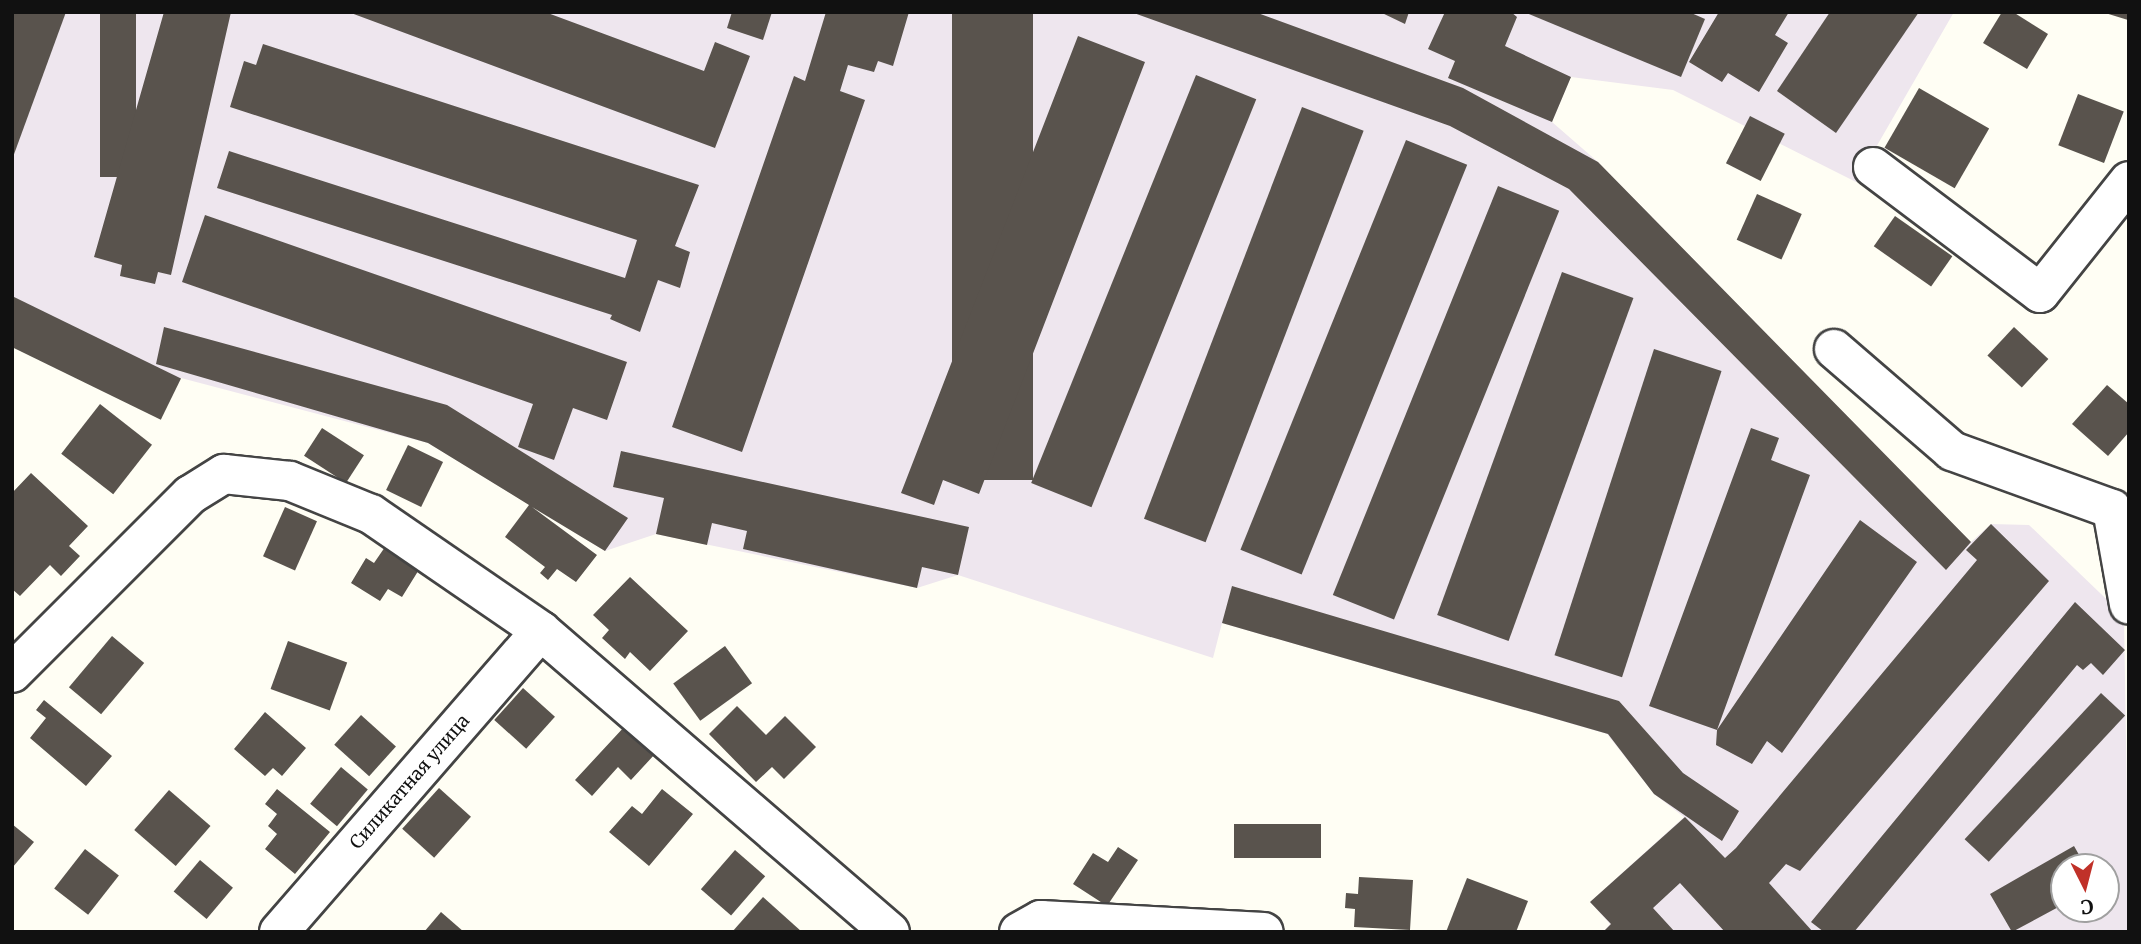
<!DOCTYPE html>
<meta charset="utf-8">
<style>
body{margin:0}
#map{position:relative;width:2141px;height:944px;overflow:hidden;background:#fffef4;font-family:Merriweather,serif}
div>[style]{position:absolute}
.industrial>*{inset:0;background:#eee6ee}
.building>*{inset:0;background:#59534d;transform-origin:0 0}
.roads{filter:drop-shadow(2px 0 #444) drop-shadow(-2px 0 #444) drop-shadow(0 2px #444) drop-shadow(0 -2px #444)}
.minor>*{height:38px;margin:-19px;padding:0 19px;transform-origin:19px;border-radius:19px;background:#fff}
span{translate:-50% -50%;white-space:nowrap;text-align:center;line-height:1.15;-webkit-text-stroke:7px #fff;paint-order:stroke}
.street-label{font-size:18px;color:#111}
.frame{position:absolute;inset:0;border:14px solid #111;pointer-events:none}
.north{position:absolute;left:2050px;top:853px;width:70px;height:70px;box-sizing:border-box;background:#fff;border:2px solid #a0a0a0;border-radius:50%;rotate:174deg;font-size:19px;font-weight:700;line-height:28px;text-align:center;color:#111}
.north::after{content:'';display:block;margin:auto;width:24px;height:32px;background:#c03129;clip-path:polygon(50% 0,100% 100%,50% 72%,0 100%)}
</style>
<div id="map">
<div class="industrial">
<i style="clip-path:polygon(evenodd,12px 12px,1954px 12px,1856px 182px,1673px 90px,1571px 77px,1552px 122px,1598px 162px,1971px 542px,1991px 524px,2029px 525px,2124px 616px,2129px 932px,1603px 932px,1610px 924px,1590px 902px,1684px 817px,1654px 794px,1607px 734px,1222px 623px,1213px 658px,958px 575px,917px 588px,656px 534px,605px 551px,428px 443px,181px 378px,162px 416px,12px 342px,12px 12px,2064px 867px,2106px 867px,2106px 909px,2064px 909px,2064px 867px)"></i>
</div>
<div class="building">
<i style="clip-path:polygon(12px 12px,66px 12px,13px 157px,12px 156px)"></i>
<i style="left:100px;top:12px;width:36px;height:165px"></i>
<i style="clip-path:polygon(164px 12px,231px 12px,171px 275px,158px 272px,155px 284px,120px 276px,122px 265px,94px 257px)"></i>
<i style="clip-path:polygon(545px 12px,704px 71px,715px 42px,750px 56px,715px 148px,351px 13px)"></i>
<i style="clip-path:polygon(732px 12px,772px 12px,763px 40px,727px 28px)"></i>
<i style="clip-path:polygon(826px 12px,909px 12px,893px 66px,878px 61px,874px 72px,848px 65px,840px 91px,865px 100px,742px 452px,672px 427px,794px 76px,805px 81px)"></i>
<i style="left:952px;top:12px;width:81px;height:468px"></i>
<i style="clip-path:polygon(1131px 12px,1255px 12px,1463px 88px,1598px 162px,1971px 542px,1946px 570px,1569px 189px,1450px 126px)"></i>
<i style="clip-path:polygon(1380px 12px,1409px 12px,1405px 24px)"></i>
<i style="clip-path:polygon(1445px 12px,1511px 12px,1517px 17px,1505px 46px,1571px 77px,1552px 122px,1448px 78px,1455px 61px,1428px 49px)"></i>
<i style="clip-path:polygon(1524px 12px,1689px 12px,1705px 19px,1681px 77px)"></i>
<i style="clip-path:polygon(1719px 12px,1789px 12px,1775px 35px,1788px 43px,1759px 92px,1728px 73px,1722px 82px,1689px 62px)"></i>
<i style="clip-path:polygon(1830px 12px,1919px 12px,1836px 133px,1777px 91px)"></i>
<i style="clip-path:polygon(2002px 12px,2013px 12px,2048px 34px,2027px 69px,1983px 43px)"></i>
<i style="clip-path:polygon(2102px 12px,2129px 12px,2129px 16px,2128px 20px)"></i>
<i style="clip-path:polygon(1078px 36px,1145px 62px,979px 494px,943px 480px,934px 505px,901px 493px)"></i>
<i style="clip-path:polygon(263px 44px,699px 185px,675px 246px,690px 252px,680px 288px,658px 280px,640px 332px,610px 319px,612px 315px,217px 188px,229px 151px,625px 278px,637px 240px,230px 107px,244px 61px,256px 65px)"></i>
<i style="left:1196px;top:75px;width:65px;height:440px;rotate:22deg"></i>
<i style="left:1919px;top:88px;width:81px;height:69px;rotate:30deg"></i>
<i style="left:2078px;top:94px;width:49px;height:55px;rotate:21deg"></i>
<i style="left:1302px;top:107px;width:66px;height:441px;rotate:21deg"></i>
<i style="left:1750px;top:116px;width:39px;height:53px;rotate:27deg"></i>
<i style="left:1406px;top:140px;width:66px;height:442px;rotate:22deg"></i>
<i style="left:1498px;top:186px;width:66px;height:441px;rotate:22deg"></i>
<i style="left:1757px;top:194px;width:49px;height:50px;rotate:24deg"></i>
<i style="clip-path:polygon(205px 215px,627px 362px,607px 420px,573px 408px,554px 460px,518px 447px,533px 404px,182px 282px)"></i>
<i style="left:1895px;top:216px;width:70px;height:37px;rotate:35deg"></i>
<i style="left:1562px;top:272px;width:76px;height:365px;rotate:20deg"></i>
<i style="left:12px;top:296px;width:188px;height:46px;rotate:26deg"></i>
<i style="clip-path:polygon(164px 327px,447px 405px,628px 518px,605px 551px,532px 507px,597px 555px,576px 582px,557px 569px,548px 580px,540px 573px,545px 567px,505px 537px,529px 505px,428px 443px,156px 364px)"></i>
<i style="left:2014px;top:327px;width:47px;height:39px;rotate:43deg"></i>
<i style="left:1654px;top:349px;width:71px;height:322px;rotate:18deg"></i>
<i style="clip-path:polygon(2107px 385px,2129px 404px,2129px 432px,2108px 456px,2072px 424px)"></i>
<i style="left:100px;top:404px;width:66px;height:63px;rotate:38deg"></i>
<i style="left:322px;top:428px;width:50px;height:33px;rotate:33deg"></i>
<i style="clip-path:polygon(1751px 428px,1779px 438px,1771px 460px,1810px 475px,1717px 730px,1860px 520px,1917px 562px,1782px 753px,1767px 741px,1752px 764px,1716px 745px,1717px 730px,1649px 706px)"></i>
<i style="left:408px;top:445px;width:39px;height:50px;rotate:26deg"></i>
<i style="clip-path:polygon(621px 451px,969px 527px,958px 575px,922px 567px,917px 588px,743px 549px,747px 531px,712px 523px,707px 545px,656px 534px,664px 498px,613px 487px)"></i>
<i style="clip-path:polygon(31px 473px,88px 526px,69px 546px,80px 556px,61px 576px,50px 565px,20px 596px,12px 589px,12px 493px)"></i>
<i style="left:285px;top:507px;width:35px;height:54px;rotate:24deg"></i>
<i style="clip-path:polygon(1991px 524px,2049px 581px,1800px 871px,1786px 864px,1769px 883px,1813px 932px,1725px 932px,1680px 883px,1653px 908px,1675px 932px,1603px 932px,1611px 924px,1590px 902px,1685px 817px,1725px 858px,1736px 848px,1977px 560px,1966px 550px)"></i>
<i style="clip-path:polygon(385px 547px,420px 568px,402px 597px,388px 589px,380px 601px,351px 583px,366px 558px,374px 563px)"></i>
<i style="clip-path:polygon(630px 577px,688px 631px,650px 671px,630px 652px,625px 659px,602px 638px,609px 630px,593px 615px)"></i>
<i style="clip-path:polygon(1232px 586px,1619px 701px,1683px 773px,1739px 811px,1722px 841px,1654px 794px,1608px 734px,1222px 623px)"></i>
<i style="clip-path:polygon(2075px 602px,2125px 650px,2103px 675px,2091px 663px,2083px 670px,2077px 665px,1854px 932px,1824px 932px,1811px 922px)"></i>
<i style="left:112px;top:636px;width:42px;height:67px;rotate:40deg"></i>
<i style="left:288px;top:641px;width:63px;height:51px;rotate:20deg"></i>
<i style="left:725px;top:646px;width:46px;height:64px;rotate:54deg"></i>
<i style="left:523px;top:688px;width:43px;height:43px;rotate:42deg"></i>
<i style="left:2101px;top:693px;width:33px;height:200px;rotate:43deg"></i>
<i style="clip-path:polygon(44px 700px,112px 756px,86px 786px,30px 738px,46px 718px,36px 710px)"></i>
<i style="clip-path:polygon(737px 706px,766px 735px,785px 716px,816px 747px,784px 779px,772px 767px,756px 782px,709px 734px)"></i>
<i style="clip-path:polygon(265px 712px,306px 748px,282px 776px,273px 768px,265px 776px,234px 749px)"></i>
<i style="left:361px;top:715px;width:47px;height:40px;rotate:42deg"></i>
<i style="clip-path:polygon(625px 726px,655px 754px,631px 780px,618px 767px,592px 796px,575px 780px)"></i>
<i style="left:341px;top:767px;width:35px;height:48px;rotate:40deg"></i>
<i style="left:439px;top:788px;width:43px;height:55px;rotate:42deg"></i>
<i style="clip-path:polygon(277px 789px,330px 832px,295px 874px,265px 849px,277px 834px,268px 826px,277px 814px,265px 804px)"></i>
<i style="clip-path:polygon(662px 789px,693px 814px,649px 866px,609px 832px,632px 806px,642px 814px)"></i>
<i style="left:169px;top:790px;width:55px;height:53px;rotate:41deg"></i>
<i style="clip-path:polygon(12px 824px,34px 842px,12px 868px)"></i>
<i style="left:1234px;top:824px;width:87px;height:34px"></i>
<i style="clip-path:polygon(2074px 846px,2086px 867px,2064px 867px,2064px 904px,2012px 932px,1990px 894px)"></i>
<i style="clip-path:polygon(1118px 847px,1138px 860px,1107px 906px,1073px 884px,1093px 853px,1108px 862px)"></i>
<i style="left:85px;top:849px;width:43px;height:50px;rotate:38deg"></i>
<i style="left:735px;top:850px;width:40px;height:52px;rotate:41deg"></i>
<i style="left:200px;top:860px;width:43px;height:41px;rotate:40deg"></i>
<i style="clip-path:polygon(1359px 877px,1413px 880px,1410px 930px,1354px 927px,1355px 909px,1345px 908px,1346px 893px,1358px 894px)"></i>
<i style="clip-path:polygon(1467px 878px,1528px 901px,1516px 932px,1446px 932px)"></i>
<i style="clip-path:polygon(763px 897px,802px 932px,732px 932px)"></i>
<i style="clip-path:polygon(441px 912px,464px 932px,424px 932px)"></i>
</div>
<div class="roads">
<div class="minor">
<i style="left:1873px;top:167px;width:209px;rotate:37deg"></i>
<i style="left:2040px;top:293px;width:143px;rotate:-51.5deg"></i>
<i style="left:1834px;top:349px;width:156px;rotate:40.8deg"></i>
<i style="left:1952px;top:451px;width:170px;rotate:19.9deg"></i>
<i style="left:2112px;top:509px;width:97px;rotate:79.9deg"></i>
<i style="left:12px;top:673px;width:252px;rotate:-45deg"></i>
<i style="left:190px;top:495px;width:40px;rotate:-32deg"></i>
<i style="left:224px;top:474px;width:66px;rotate:6.1deg"></i>
<i style="left:290px;top:481px;width:87px;rotate:22.2deg"></i>
<i style="left:371px;top:514px;width:206px;rotate:34.5deg"></i>
<i style="left:541px;top:631px;width:461px;rotate:40.8deg"></i>
<i style="left:279px;top:932px;width:399px;rotate:-49deg"></i>
<i style="left:1019px;top:932px;width:25px;rotate:-29deg"></i>
<i style="left:1041px;top:920px;width:223px;rotate:3.1deg"></i>
</div>
</div>
<div class="street-label">
<span style="left:410px;top:782px;rotate:-49deg">Силикатная улица</span>
</div>
<div class="frame"></div>
<div class="north">С</div>
</div>
